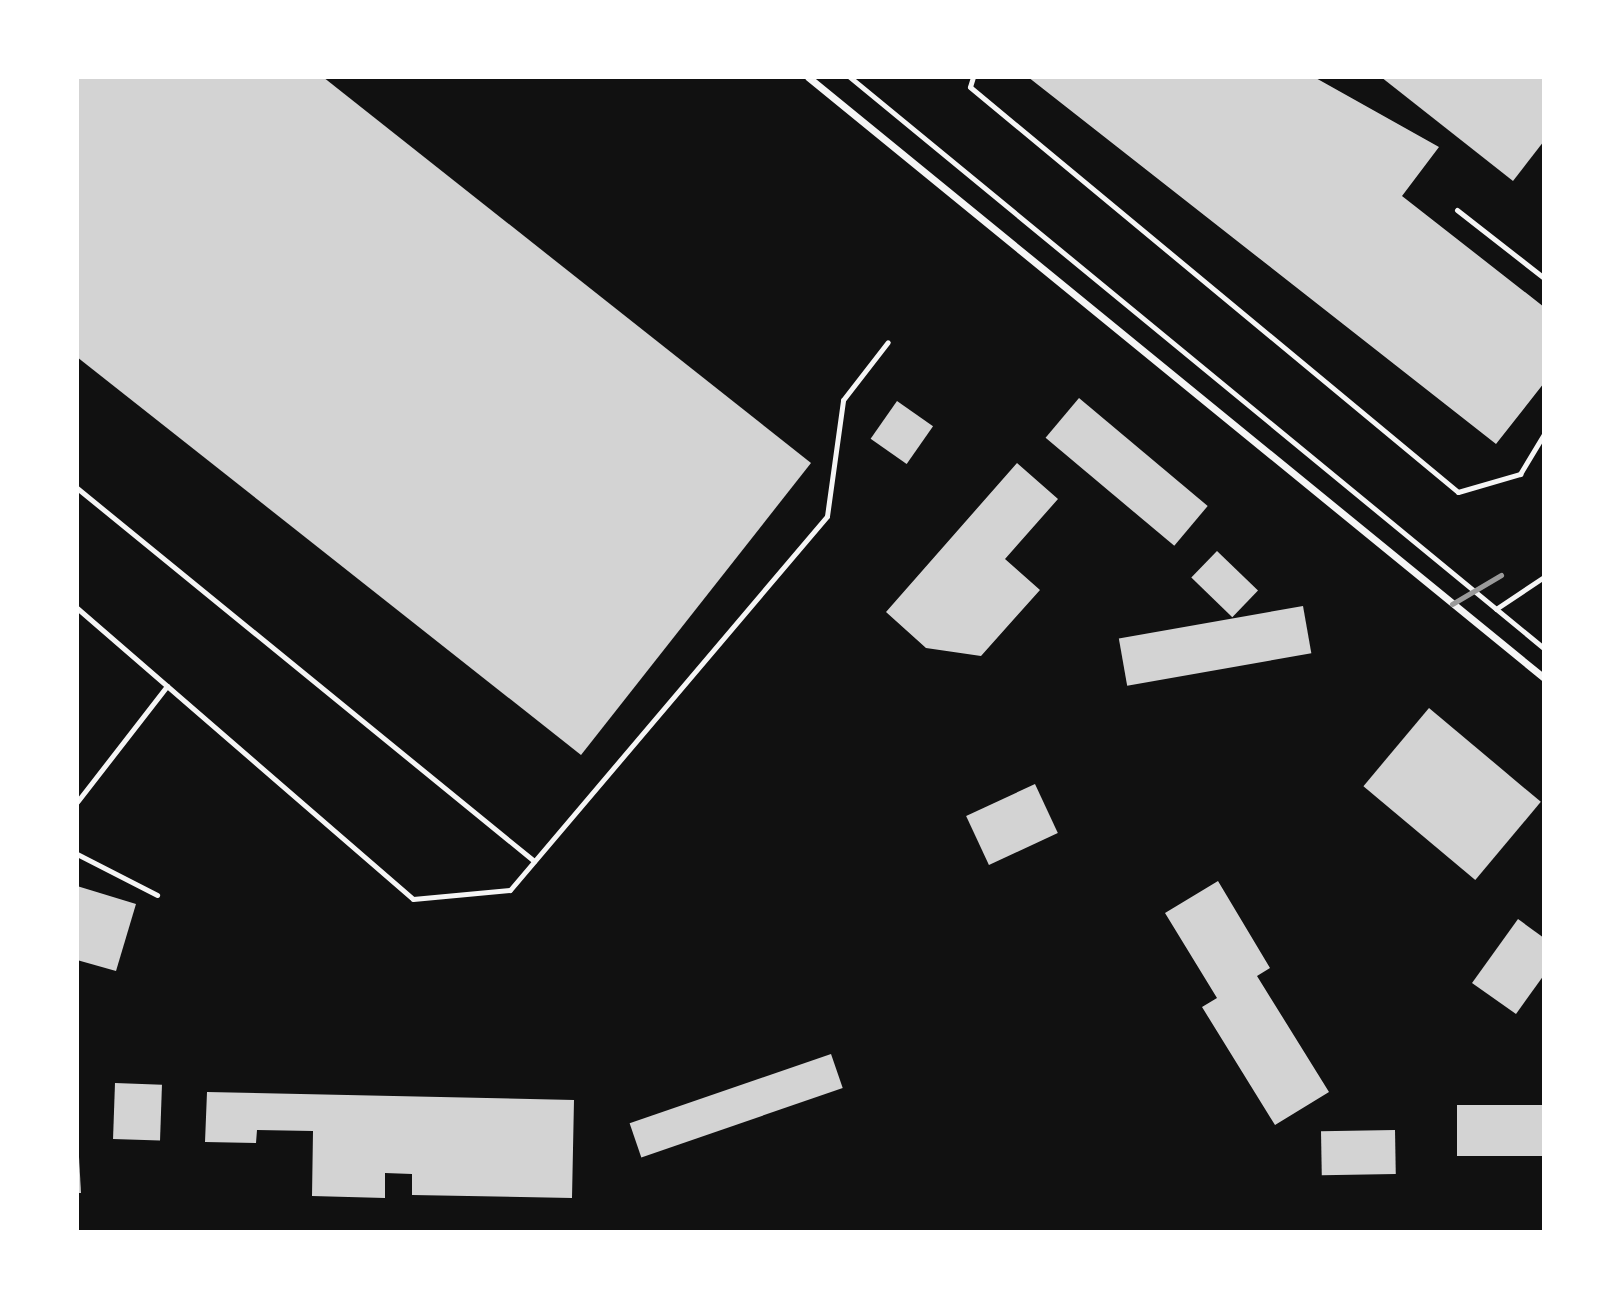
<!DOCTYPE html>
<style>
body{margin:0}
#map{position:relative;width:1621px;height:1309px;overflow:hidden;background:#111;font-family:"Golos Text",sans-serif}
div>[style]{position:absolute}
.building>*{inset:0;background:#d3d3d3;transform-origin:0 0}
.path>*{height:4.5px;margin:-2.25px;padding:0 2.25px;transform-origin:2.25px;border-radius:2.25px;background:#f5f5f5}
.service>*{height:5px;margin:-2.5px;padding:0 2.5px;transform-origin:2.5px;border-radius:2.5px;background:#f5f5f5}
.minor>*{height:7px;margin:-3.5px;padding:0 3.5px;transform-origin:3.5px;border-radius:3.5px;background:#f5f5f5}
.rail>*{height:5px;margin:-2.5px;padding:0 2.5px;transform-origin:2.5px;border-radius:2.5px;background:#9a9a9a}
span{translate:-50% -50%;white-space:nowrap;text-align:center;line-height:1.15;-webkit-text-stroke:7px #fff;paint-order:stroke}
.frame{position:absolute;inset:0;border:79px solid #fff;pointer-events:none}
</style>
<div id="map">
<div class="building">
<i style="clip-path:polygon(77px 77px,323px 77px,811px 463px,581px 755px,77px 357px)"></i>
<i style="clip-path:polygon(1028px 77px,1314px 77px,1439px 147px,1402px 196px,1544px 307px,1544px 383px,1496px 444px)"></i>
<i style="clip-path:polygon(1381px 77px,1544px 77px,1544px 141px,1513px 181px)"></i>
<i style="left:1079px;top:398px;width:168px;height:52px;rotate:40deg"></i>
<i style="left:897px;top:401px;width:44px;height:46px;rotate:35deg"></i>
<i style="clip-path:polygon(1017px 463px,1058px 499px,1005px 559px,1040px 590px,981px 656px,926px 648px,886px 612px)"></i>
<i style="left:1217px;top:551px;width:57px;height:37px;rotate:44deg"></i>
<i style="left:1303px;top:606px;width:48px;height:187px;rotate:80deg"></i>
<i style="left:1429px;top:708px;width:146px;height:102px;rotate:40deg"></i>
<i style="left:1035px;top:784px;width:54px;height:76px;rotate:65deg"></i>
<i style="clip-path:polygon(1218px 881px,1270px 968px,1257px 976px,1329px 1092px,1275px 1125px,1202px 1007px,1217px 998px,1165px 913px)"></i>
<i style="clip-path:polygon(77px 886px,136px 904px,116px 971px,77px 960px)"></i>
<i style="clip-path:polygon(1518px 919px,1544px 938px,1544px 975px,1516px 1014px,1472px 983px)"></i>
<i style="left:831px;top:1054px;width:36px;height:213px;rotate:71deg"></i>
<i style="left:115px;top:1083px;width:47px;height:56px;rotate:2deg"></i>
<i style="clip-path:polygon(207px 1092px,574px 1100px,572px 1198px,412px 1195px,412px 1174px,385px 1173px,385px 1198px,312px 1196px,313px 1131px,257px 1130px,256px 1143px,205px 1142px)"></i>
<i style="left:1544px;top:1105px;width:51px;height:87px;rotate:90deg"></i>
<i style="left:1395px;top:1130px;width:44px;height:74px;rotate:89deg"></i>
<i style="clip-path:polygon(77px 1157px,79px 1157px,81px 1193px,77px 1193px)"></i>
</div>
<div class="path">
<i style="left:850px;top:77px;width:899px;rotate:39.45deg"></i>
<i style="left:1496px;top:609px;width:58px;rotate:-33.7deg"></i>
</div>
<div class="service">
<i style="left:973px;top:77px;width:10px;rotate:107deg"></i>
<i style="left:970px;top:87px;width:634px;rotate:39.69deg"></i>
<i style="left:1458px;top:492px;width:65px;rotate:-16.2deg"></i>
<i style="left:1520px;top:474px;width:47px;rotate:-59deg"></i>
<i style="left:1457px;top:210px;width:110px;rotate:38deg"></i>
<i style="left:77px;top:488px;width:590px;rotate:39.22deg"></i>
<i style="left:77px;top:608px;width:444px;rotate:40.9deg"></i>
<i style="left:413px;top:899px;width:97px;rotate:-5.3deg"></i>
<i style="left:510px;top:890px;width:490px;rotate:-49.7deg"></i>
<i style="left:827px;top:516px;width:117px;rotate:-82.1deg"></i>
<i style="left:843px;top:400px;width:73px;rotate:-52.2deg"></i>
<i style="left:77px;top:802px;width:147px;rotate:-52.2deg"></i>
<i style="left:77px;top:854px;width:90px;rotate:27.1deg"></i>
</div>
<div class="minor">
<i style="left:808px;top:77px;width:950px;rotate:39.23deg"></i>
</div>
<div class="rail">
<i style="left:1452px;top:604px;width:57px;rotate:-30.6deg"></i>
</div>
<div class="frame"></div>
</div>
